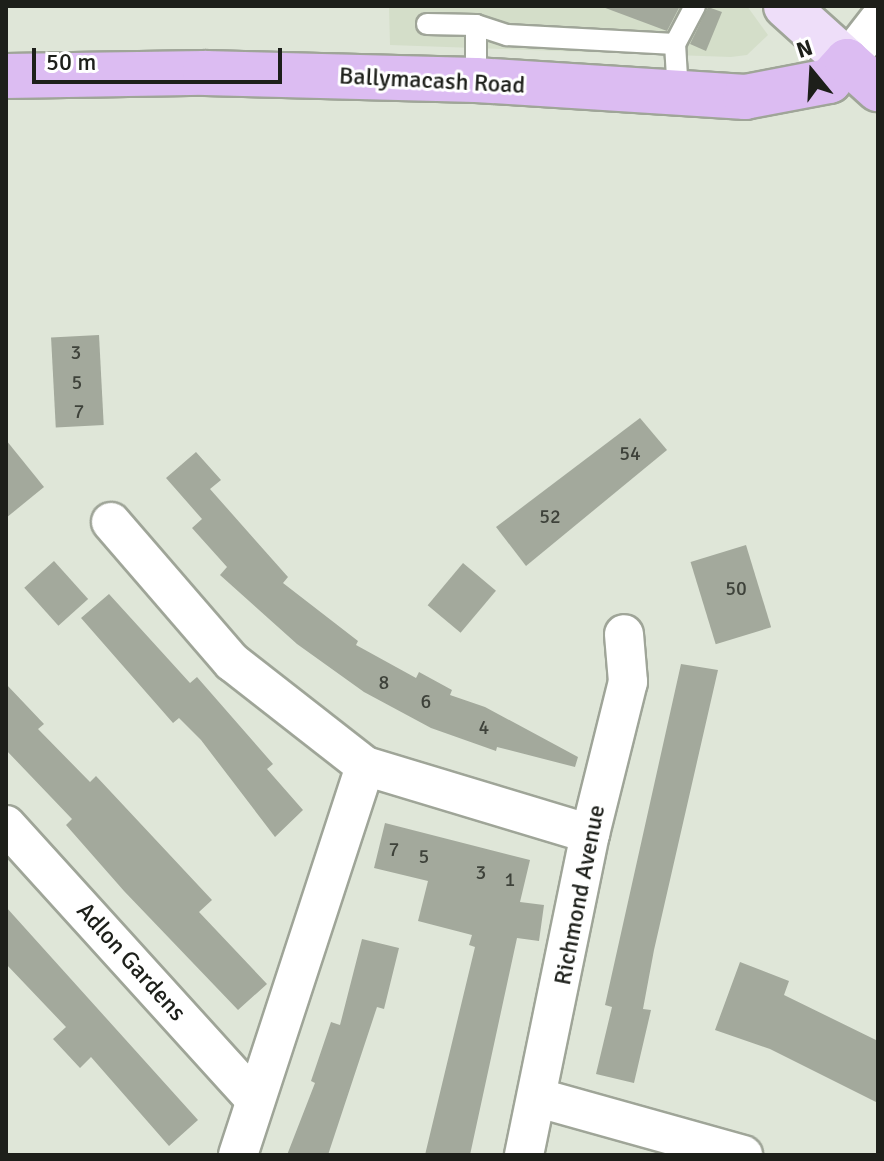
<!DOCTYPE html>
<style>
body{margin:0}
#map{position:relative;width:884px;height:1161px;overflow:hidden;background:#dfe6d8;font-family:Signika,sans-serif}
div>[style]{position:absolute}
.built>*{inset:0;background:#d4dec9}
.building>*{inset:0;background:#a3a99c;transform-origin:0 0}
.roads{filter:drop-shadow(2px 0 #9fa598) drop-shadow(-2px 0 #9fa598) drop-shadow(0 2px #9fa598) drop-shadow(0 -2px #9fa598)}
.service>*{height:20px;margin:-10px;padding:0 10px;transform-origin:10px;border-radius:10px;background:#fff}
.minor>*{height:38px;margin:-19px;padding:0 19px;transform-origin:19px;border-radius:19px;background:#fff}
.secondary>*{height:44px;margin:-22px;padding:0 22px;transform-origin:22px;border-radius:22px;background:#eedef9}
.primary>*{height:44px;margin:-22px;padding:0 22px;transform-origin:22px;border-radius:22px;background:#dcbcf2}
span{translate:-50% -50%;white-space:nowrap;text-align:center;line-height:1.15;-webkit-text-stroke:6px #fff;paint-order:stroke}
.number-label{font-size:20px;color:#3e423a}
.number-label span{-webkit-text-stroke-width:0}
.street-label{font-size:24px;color:#1d1f1a}
.frame{position:absolute;inset:0;border:8px solid #1d1f1a;pointer-events:none}
.north{position:absolute;left:772px;top:32px;width:80px;height:80px;-webkit-text-stroke:6px #fff;paint-order:stroke;rotate:342deg;font-size:22px;font-weight:700;line-height:32px;text-align:center;color:#1d1f1a}
.north::after{content:'';display:block;margin:auto;width:28px;height:36px;background:#1d1f1a;clip-path:polygon(50% 0,100% 100%,50% 72%,0 100%)}
.scale{position:absolute;left:32px;top:48px;width:250px;height:36px;box-sizing:border-box;border:4px solid #1d1f1a;border-top:0;padding-left:10px;font-size:24px;line-height:28px;white-space:nowrap;color:#1d1f1a;-webkit-text-stroke:6px #fff;paint-order:stroke}
</style>
<div id="map">
<div class="built">
<i style="clip-path:polygon(389px 6px,747px 6px,768px 35px,747px 55px,731px 57px,390px 45px)"></i>
</div>
<div class="building">
<i style="clip-path:polygon(600px 6px,680px 6px,667px 31px)"></i>
<i style="clip-path:polygon(708px 7px,722px 12px,706px 51px,690px 44px)"></i>
<i style="left:99px;top:335px;width:90px;height:48px;rotate:87deg"></i>
<i style="clip-path:polygon(640px 418px,667px 450px,526px 566px,496px 527px)"></i>
<i style="clip-path:polygon(6px 440px,44px 487px,6px 518px)"></i>
<i style="clip-path:polygon(196px 452px,221px 480px,210px 489px,288px 577px,283px 583px,358px 641px,356px 645px,416px 678px,419px 672px,452px 690px,450px 695px,485px 707px,578px 757px,575px 767px,497px 747px,496px 751px,431px 728px,364px 692px,297px 644px,220px 575px,227px 567px,192px 528px,202px 519px,166px 478px)"></i>
<i style="left:746px;top:545px;width:86px;height:58px;rotate:73deg"></i>
<i style="left:54px;top:561px;width:51px;height:40px;rotate:48deg"></i>
<i style="left:463px;top:563px;width:43px;height:55px;rotate:40deg"></i>
<i style="clip-path:polygon(109px 594px,190px 683px,197px 677px,273px 764px,267px 769px,303px 810px,275px 837px,201px 740px,179px 718px,173px 723px,81px 618px)"></i>
<i style="clip-path:polygon(681px 664px,718px 670px,654px 950px,643px 1009px,651px 1010px,634px 1083px,596px 1074px,612px 1007px,605px 1005px)"></i>
<i style="clip-path:polygon(6px 684px,44px 724px,38px 729px,90px 782px,96px 776px,212px 900px,199px 912px,267px 984px,238px 1010px,124px 891px,66px 825px,72px 819px,6px 750px)"></i>
<i style="clip-path:polygon(385px 823px,530px 860px,520px 902px,544px 905px,539px 941px,517px 938px,470px 1155px,425px 1155px,475px 947px,469px 945px,472px 935px,418px 921px,428px 881px,374px 868px)"></i>
<i style="clip-path:polygon(6px 907px,198px 1120px,169px 1146px,91px 1057px,80px 1068px,53px 1039px,66px 1027px,6px 964px)"></i>
<i style="clip-path:polygon(362px 939px,399px 948px,384px 1009px,377px 1007px,328px 1155px,287px 1155px,315px 1083px,311px 1081px,331px 1022px,340px 1025px)"></i>
<i style="clip-path:polygon(740px 962px,789px 981px,784px 995px,878px 1041px,878px 1103px,770px 1049px,715px 1030px)"></i>
</div>
<div class="roads">
<div class="service">
<i style="left:427px;top:24px;width:49px;rotate:1.2deg"></i>
<i style="left:476px;top:25px;width:55px;rotate:90deg"></i>
<i style="left:476px;top:25px;width:33px;rotate:18deg"></i>
<i style="left:507px;top:35px;width:168px;rotate:3.1deg"></i>
<i style="left:678px;top:94px;width:50px;rotate:-93.4deg"></i>
<i style="left:675px;top:44px;width:43px;rotate:-62.2deg"></i>
</div>
<div class="minor">
<i style="left:847px;top:61px;width:51px;rotate:-52.2deg"></i>
<i style="left:111px;top:522px;width:185px;rotate:49.2deg"></i>
<i style="left:232px;top:662px;width:169px;rotate:38deg"></i>
<i style="left:365px;top:766px;width:235px;rotate:16.8deg"></i>
<i style="left:6px;top:825px;width:371px;rotate:47.8deg"></i>
<i style="left:539px;top:1098px;width:212px;rotate:15.6deg"></i>
<i style="left:238px;top:1155px;width:409px;rotate:-71.9deg"></i>
<i style="left:524px;top:1155px;width:328px;rotate:-78.4deg"></i>
<i style="left:590px;top:834px;width:157px;rotate:-76deg"></i>
<i style="left:628px;top:682px;width:48px;rotate:-94.8deg"></i>
</div>
<div class="secondary">
<i style="left:786px;top:6px;width:82px;rotate:42deg"></i>
</div>
<div class="primary">
<i style="left:6px;top:76px;width:199px;rotate:-0.9deg"></i>
<i style="left:205px;top:73px;width:271px;rotate:1.5deg"></i>
<i style="left:476px;top:80px;width:270px;rotate:3.6deg"></i>
<i style="left:745px;top:97px;width:86px;rotate:-10.8deg"></i>
<i style="left:829px;top:81px;width:27px;rotate:-48deg"></i>
<i style="left:847px;top:61px;width:42px;rotate:42.1deg"></i>
</div>
</div>
<div class="number-label">
<span style="left:76px;top:352px">3</span>
<span style="left:77px;top:382px">5</span>
<span style="left:79px;top:411px">7</span>
<span style="left:630px;top:453px">54</span>
<span style="left:550px;top:516px">52</span>
<span style="left:736px;top:588px">50</span>
<span style="left:384px;top:682px">8</span>
<span style="left:426px;top:701px">6</span>
<span style="left:484px;top:727px">4</span>
<span style="left:394px;top:849px">7</span>
<span style="left:424px;top:856px">5</span>
<span style="left:481px;top:872px">3</span>
<span style="left:510px;top:879px">1</span>
</div>
<div class="street-label">
<span style="left:432px;top:81px;rotate:3deg">Ballymacash Road</span>
<span style="left:580px;top:895px;rotate:-79deg">Richmond Avenue</span>
<span style="left:131px;top:962px;rotate:48deg">Adlon Gardens</span>
</div>
<div class="frame"></div>
<div class="north">N</div>
<div class="scale">50 m</div>
</div>
